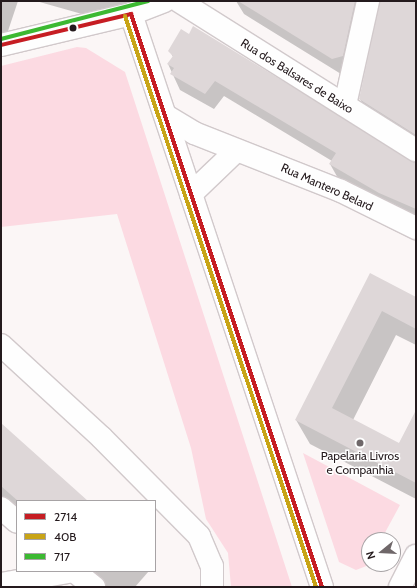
<!DOCTYPE html>
<style>
body{margin:0}
#map{position:relative;width:417px;height:588px;overflow:hidden;background:#fbf6f6;font-family:Cabin,sans-serif}
div>[style]{position:absolute}
.green>*{inset:0;background:#fcdae2}
.shadow>*{inset:0;background:#0003}
.building>*{inset:0;background:#ded7d8}
.roads{filter:drop-shadow(1px 0 #d1c9cb) drop-shadow(-1px 0 #d1c9cb) drop-shadow(0 1px #d1c9cb) drop-shadow(0 -1px #d1c9cb)}
.minor>*{height:22px;margin:-11px;padding:0 11px;transform-origin:11px;border-radius:11px;background:#fefefe}
.bus-1>*{height:4px;margin:-2px;padding:0 2px;transform-origin:2px;border-radius:2px;background:#c61d23}
.bus-2>*{height:4px;margin:-2px;padding:0 2px;transform-origin:2px;border-radius:2px;background:#c8a416}
.bus-3>*{height:4px;margin:-2px;padding:0 2px;transform-origin:2px;border-radius:2px;background:#3cb932}
.dots>*{width:11px;height:11px;translate:-50% -50%;box-sizing:border-box;border:2px solid #fff;border-radius:50%}
span{translate:-50% -50%;white-space:nowrap;text-align:center;line-height:1.15;-webkit-text-stroke:3px #fff;paint-order:stroke}
.street-label{font-size:12px;color:#241a1d}
.poi-label{font-size:12px;color:#241a1d}
.frame{position:absolute;inset:0;border:2px solid #241a1d;pointer-events:none}
.legend{position:absolute;left:16px;top:500px;width:140px;height:72px;box-sizing:border-box;background:#fff;border:1px solid #a7a3a5;margin:0;padding:5px 7px;list-style:none;font-size:12px;color:#241a1d}
.legend li{display:flex;align-items:center;gap:8px;height:20px}
.legend b{width:20px;border:1px solid #a7a3a5}
.north{position:absolute;left:361px;top:532px;width:40px;height:40px;box-sizing:border-box;background:#fff;border:1px solid #a7a3a5;border-radius:50%;rotate:252deg;font-size:11px;font-weight:700;line-height:16px;text-align:center;color:#241a1d}
.north::after{content:'';display:block;margin:auto;width:14px;height:18px;background:#6f6769;clip-path:polygon(50% 0,100% 100%,50% 72%,0 100%)}
</style>
<div id="map">
<div class="green">
<i style="clip-path:polygon(77px 47px,86px 48px,125px 72px,292px 587px,231px 587px,228px 553px,206px 519px,191px 448px,117px 214px,1px 227px,1px 66px)"></i>
<i style="clip-path:polygon(303px 453px,400px 505px,381px 540px,369px 540px,369px 565px,356px 570px,339px 562px)"></i>
</div>
<div class="shadow">
<i style="clip-path:polygon(1px 1px,18px 1px,2px 49px,1px 49px)"></i>
<i style="clip-path:polygon(36px 1px,138px 1px,86px 20px,82px 14px)"></i>
<i style="clip-path:polygon(236px 1px,416px 1px,416px 144px,369px 115px,360px 99px,381px 6px,374px 4px,341px 74px,244px 14px)"></i>
<i style="clip-path:polygon(170px 51px,416px 162px,416px 220px,339px 180px,330px 164px,332px 161px,224px 96px,214px 109px,180px 90px,168px 64px,173px 57px)"></i>
<i style="clip-path:polygon(370px 275px,416px 298px,416px 345px,396px 335px,353px 420px,399px 444px,416px 412px,416px 499px,310px 444px,296px 420px)"></i>
<i style="clip-path:polygon(1px 424px,87px 501px,17px 501px,17px 509px,1px 495px)"></i>
<i style="clip-path:polygon(86px 571px,149px 571px,135px 587px,104px 587px)"></i>
</div>
<div class="building">
<i style="clip-path:polygon(238px 1px,355px 1px,343px 56px,332px 59px)"></i>
<i style="clip-path:polygon(380px 1px,416px 1px,416px 135px,359px 99px)"></i>
<i style="clip-path:polygon(193px 26px,416px 162px,416px 209px,379px 193px,329px 164px,336px 153px,215px 81px,205px 94px,170px 74px,174px 68px,167px 64px,173px 56px,168px 51px,181px 29px,189px 34px)"></i>
<i style="clip-path:polygon(370px 273px,416px 297px,416px 329px,382px 311px,332px 408px,399px 443px,416px 410px,416px 483px,295px 420px)"></i>
<i style="clip-path:polygon(1px 423px,88px 501px,18px 501px,1px 486px)"></i>
</div>
<div class="roads">
<div class="minor">
<i style="left:179px;top:1px;width:280px;rotate:32.2deg"></i>
<i style="left:131px;top:14px;width:604px;rotate:71.57deg"></i>
<i style="left:1px;top:45px;width:134px;rotate:-13.4deg"></i>
<i style="left:131px;top:14px;width:36px;rotate:-21deg"></i>
<i style="left:345px;top:105px;width:107px;rotate:-77.5deg"></i>
<i style="left:166px;top:116px;width:33px;rotate:31deg"></i>
<i style="left:194px;top:133px;width:158px;rotate:21.5deg"></i>
<i style="left:341px;top:191px;width:84px;rotate:26.3deg"></i>
<i style="left:191px;top:194px;width:62px;rotate:-43.7deg"></i>
<i style="left:1px;top:345px;width:137px;rotate:42.6deg"></i>
<i style="left:102px;top:438px;width:138px;rotate:45.3deg"></i>
<i style="left:199px;top:536px;width:33px;rotate:67deg"></i>
<i style="left:212px;top:566px;width:21px;rotate:90deg"></i>
<i style="left:1px;top:508px;width:21px;rotate:41deg"></i>
<i style="left:74px;top:571px;width:26px;rotate:39deg"></i>
<i style="left:1px;top:584px;width:74px;rotate:-10.1deg"></i>
<i style="left:400px;top:587px;width:35px;rotate:-63deg"></i>
</div>
</div>
<div class="bus-1">
<i style="left:131px;top:14px;width:604px;rotate:71.57deg"></i>
<i style="left:1px;top:45px;width:134px;rotate:-13.4deg"></i>
</div>
<div class="bus-2">
<i style="left:125px;top:16px;width:602px;rotate:71.5deg"></i>
</div>
<div class="bus-3">
<i style="left:1px;top:39px;width:152px;rotate:-14.5deg"></i>
</div>
<div class="dots">
<i style="left:73px;top:28px;background:#241a1d"></i>
<i style="left:360px;top:443px;background:#6f6769"></i>
</div>
<div class="street-label">
<span style="left:297px;top:76px;rotate:32deg">Rua dos Balsares de Baixo</span>
<span style="left:327px;top:187px;rotate:24deg">Rua Mantero Belard</span>
</div>
<div class="poi-label">
<span style="left:360px;top:463px">Papelaria Livros<br>e Companhia</span>
</div>
<div class="frame"></div>
<ul class="legend">
<li><b style="height:5px;background:#c61d23"></b>2714</li>
<li><b style="height:5px;background:#c8a416"></b>40B</li>
<li><b style="height:5px;background:#3cb932"></b>717</li>
</ul>
<div class="north">N</div>
</div>
